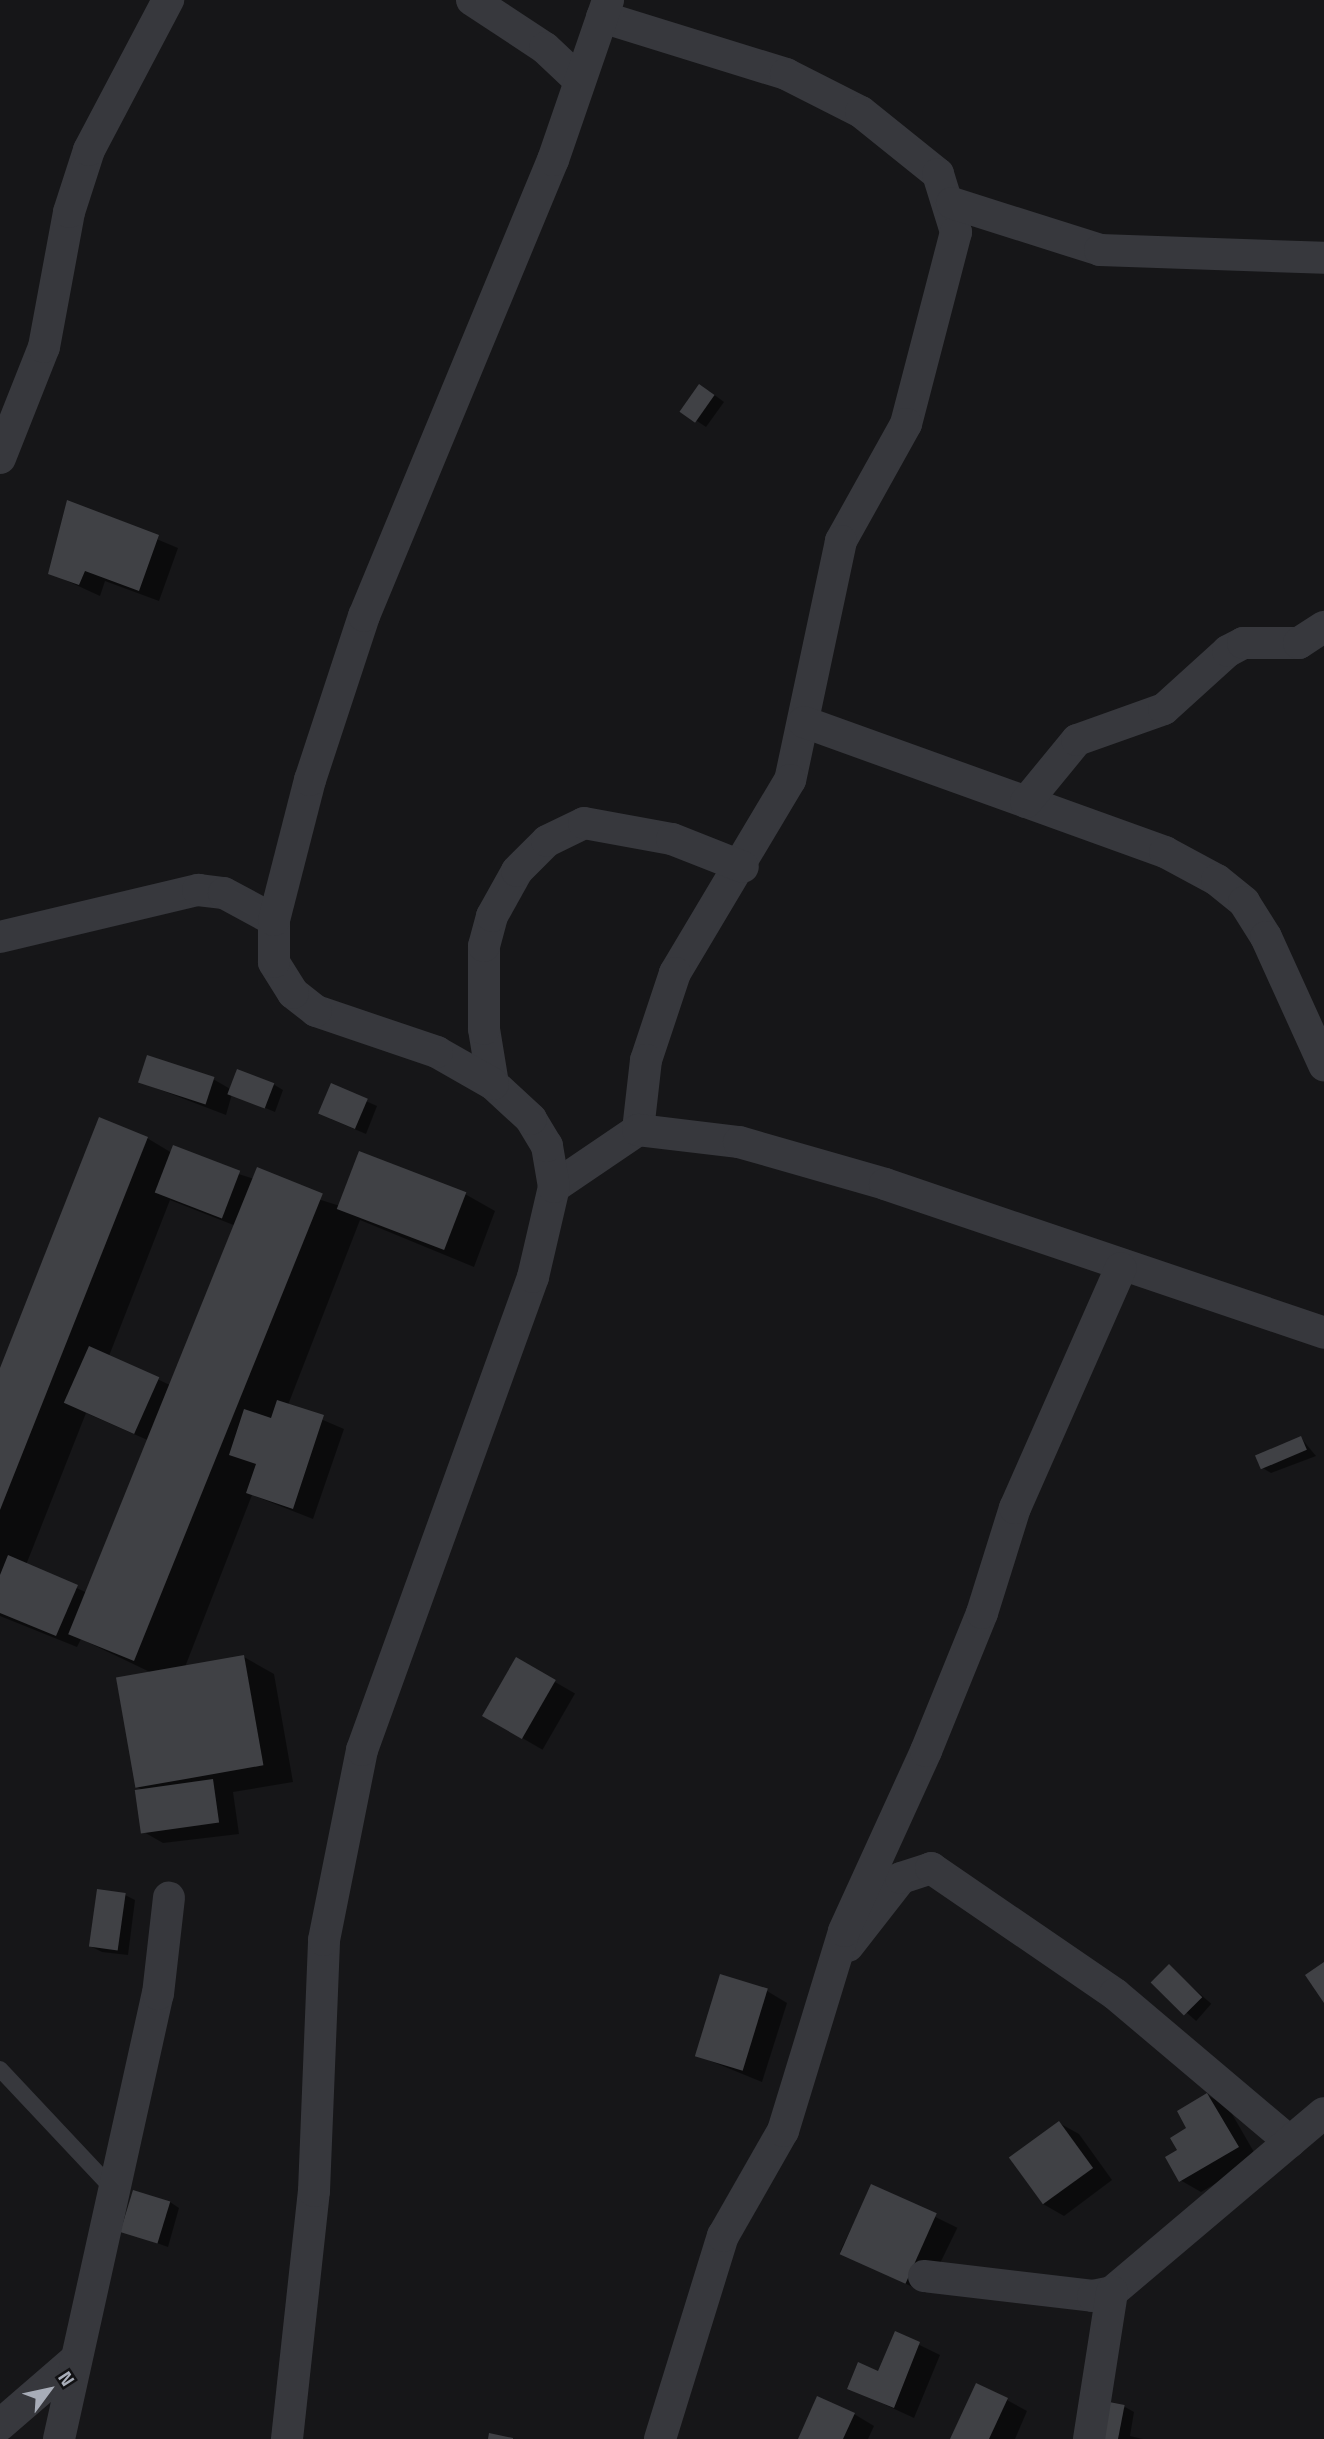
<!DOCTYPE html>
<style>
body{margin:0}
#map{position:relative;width:1324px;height:2439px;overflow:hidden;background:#161618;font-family:"Titillium Web",sans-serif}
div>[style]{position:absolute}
.shadow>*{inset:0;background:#0007;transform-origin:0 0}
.building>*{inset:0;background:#404145;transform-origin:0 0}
.service>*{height:16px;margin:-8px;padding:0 8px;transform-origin:8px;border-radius:8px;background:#37383d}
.minor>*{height:32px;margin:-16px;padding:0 16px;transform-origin:16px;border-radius:16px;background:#37383d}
span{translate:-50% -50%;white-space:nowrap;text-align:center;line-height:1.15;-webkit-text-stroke:5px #111113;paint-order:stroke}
.north{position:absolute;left:14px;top:2355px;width:70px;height:70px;-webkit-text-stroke:5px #111113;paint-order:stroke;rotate:57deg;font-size:19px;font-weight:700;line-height:28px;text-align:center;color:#a8adb8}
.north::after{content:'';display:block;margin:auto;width:24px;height:32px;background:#a8adb8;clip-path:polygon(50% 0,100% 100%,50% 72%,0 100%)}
</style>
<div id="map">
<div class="shadow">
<i style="clip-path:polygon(709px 391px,724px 402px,706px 427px,682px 411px)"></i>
<i style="clip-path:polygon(68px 502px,178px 548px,159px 601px,105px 581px,100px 596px,50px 573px)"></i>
<i style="clip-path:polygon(213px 1079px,232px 1090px,273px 1084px,283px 1090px,275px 1112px,232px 1094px,226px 1115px,140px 1082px)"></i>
<i style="clip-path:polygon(332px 1086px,377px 1106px,366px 1134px,331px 1119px)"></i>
<i style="clip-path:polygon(evenodd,147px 1138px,172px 1153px,340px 1206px,465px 1194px,495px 1211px,474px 1267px,360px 1220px,288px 1405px,344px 1429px,313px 1519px,252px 1495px,185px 1667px,244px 1657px,274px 1674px,293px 1782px,233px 1792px,239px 1834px,163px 1843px,142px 1831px,143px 1790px,137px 1787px,152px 1673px,81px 1639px,77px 1647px,0 1616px,0 1373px,147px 1138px,170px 1200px,236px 1226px,174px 1387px,109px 1356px,170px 1200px,147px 1138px,86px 1413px,152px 1442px,92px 1595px,26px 1565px,86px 1413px)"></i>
<i style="clip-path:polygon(1301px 1438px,1316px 1456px,1271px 1473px,1261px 1467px)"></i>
<i style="left:517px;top:1660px;width:67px;height:65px;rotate:30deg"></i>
<i style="clip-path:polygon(125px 1895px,135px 1900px,128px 1955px,102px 1952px,92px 1947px)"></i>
<i style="left:1169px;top:1967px;width:56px;height:23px;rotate:41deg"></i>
<i style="clip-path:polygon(767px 1991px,787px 2003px,762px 2082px,696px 2055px)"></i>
<i style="clip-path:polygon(1207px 2095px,1228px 2107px,1258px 2159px,1201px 2192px,1180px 2180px,1179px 2151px)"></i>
<i style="clip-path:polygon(1059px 2123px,1079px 2134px,1112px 2180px,1064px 2216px,1043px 2204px)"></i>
<i style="left:872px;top:2186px;width:95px;height:73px;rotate:26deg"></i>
<i style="clip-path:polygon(170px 2202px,179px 2208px,168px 2247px,123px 2231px)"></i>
<i style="clip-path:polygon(895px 2333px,940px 2355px,914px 2418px,849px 2388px,879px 2373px)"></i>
<i style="clip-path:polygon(1007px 2400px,1027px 2411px,1015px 2439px,952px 2439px)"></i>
<i style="clip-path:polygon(1125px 2407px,1134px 2412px,1130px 2436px,1143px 2439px,1099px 2439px)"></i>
<i style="clip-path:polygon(854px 2414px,874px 2426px,868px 2439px,800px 2439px)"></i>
</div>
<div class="building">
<i style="left:699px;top:384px;width:19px;height:34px;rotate:35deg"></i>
<i style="clip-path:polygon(67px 500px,159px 535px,139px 591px,85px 571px,79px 585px,48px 574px)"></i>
<i style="left:147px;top:1055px;width:71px;height:29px;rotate:18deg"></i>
<i style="left:237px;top:1069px;width:40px;height:27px;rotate:21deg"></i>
<i style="left:331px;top:1083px;width:40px;height:33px;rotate:23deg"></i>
<i style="clip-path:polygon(99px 1117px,148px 1137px,0 1510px,0 1368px)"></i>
<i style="left:173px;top:1145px;width:72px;height:51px;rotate:21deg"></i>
<i style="left:359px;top:1151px;width:115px;height:62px;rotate:21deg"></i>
<i style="left:257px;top:1167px;width:71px;height:504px;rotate:22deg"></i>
<i style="left:89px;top:1346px;width:77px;height:62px;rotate:24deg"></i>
<i style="clip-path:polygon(277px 1400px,324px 1415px,293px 1509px,246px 1493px,256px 1464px,229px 1455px,244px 1409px,271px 1418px)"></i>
<i style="left:1301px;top:1436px;width:15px;height:50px;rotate:67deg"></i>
<i style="clip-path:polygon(8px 1555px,78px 1585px,56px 1636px,0 1613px,0 1575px)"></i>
<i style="left:244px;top:1655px;width:112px;height:130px;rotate:80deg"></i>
<i style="left:516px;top:1657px;width:46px;height:68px;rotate:30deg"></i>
<i style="left:213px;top:1779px;width:44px;height:79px;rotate:82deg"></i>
<i style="left:97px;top:1889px;width:29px;height:58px;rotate:8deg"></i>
<i style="clip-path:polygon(1324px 1962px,1324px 2003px,1305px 1975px)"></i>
<i style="left:1169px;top:1964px;width:47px;height:26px;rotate:45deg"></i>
<i style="left:720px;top:1974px;width:50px;height:86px;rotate:17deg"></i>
<i style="clip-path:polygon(1207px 2093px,1239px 2147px,1179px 2182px,1165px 2157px,1177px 2150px,1170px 2138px,1186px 2128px,1177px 2111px)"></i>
<i style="left:1059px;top:2121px;width:58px;height:62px;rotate:54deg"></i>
<i style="left:871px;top:2184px;width:72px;height:77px;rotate:24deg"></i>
<i style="left:133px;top:2190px;width:39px;height:44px;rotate:17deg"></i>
<i style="clip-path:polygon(895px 2331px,920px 2342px,894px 2408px,847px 2389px,858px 2362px,878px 2371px)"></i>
<i style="clip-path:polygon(976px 2383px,1008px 2398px,989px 2439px,950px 2439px)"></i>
<i style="clip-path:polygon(817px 2396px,855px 2413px,843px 2439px,798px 2439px)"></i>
<i style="left:1104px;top:2401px;width:21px;height:39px;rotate:11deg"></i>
<i style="clip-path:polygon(489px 2433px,513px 2438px,513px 2439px,488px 2439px)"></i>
</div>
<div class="service">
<i style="left:0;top:2069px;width:162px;rotate:46.8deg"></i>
</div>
<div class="minor">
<i style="left:472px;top:0;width:87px;rotate:33.3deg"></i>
<i style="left:545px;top:48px;width:47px;rotate:43.3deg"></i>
<i style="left:602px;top:17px;width:193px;rotate:17.2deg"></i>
<i style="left:786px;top:74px;width:84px;rotate:26.9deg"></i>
<i style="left:861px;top:112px;width:99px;rotate:38.8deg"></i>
<i style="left:938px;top:174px;width:61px;rotate:72.8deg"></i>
<i style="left:956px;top:232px;width:198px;rotate:104.6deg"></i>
<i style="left:906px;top:424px;width:134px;rotate:119.1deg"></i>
<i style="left:841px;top:541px;width:244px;rotate:102deg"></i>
<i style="left:790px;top:780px;width:225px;rotate:120.8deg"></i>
<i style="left:675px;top:973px;width:92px;rotate:108.4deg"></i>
<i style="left:646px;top:1060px;width:70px;rotate:96.5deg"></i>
<i style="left:952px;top:203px;width:155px;rotate:17.6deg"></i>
<i style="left:1100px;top:250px;width:224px;rotate:2deg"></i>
<i style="left:0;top:458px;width:119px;rotate:-68.4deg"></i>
<i style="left:44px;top:347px;width:137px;rotate:-79.5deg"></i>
<i style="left:69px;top:212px;width:65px;rotate:-72.1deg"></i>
<i style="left:89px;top:150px;width:170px;rotate:-62.2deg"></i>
<i style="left:804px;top:722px;width:384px;rotate:19.8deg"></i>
<i style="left:1165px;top:852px;width:59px;rotate:28.3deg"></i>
<i style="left:1217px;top:880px;width:35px;rotate:39deg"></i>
<i style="left:1244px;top:902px;width:41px;rotate:57.8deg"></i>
<i style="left:1266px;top:937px;width:141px;rotate:65.6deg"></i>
<i style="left:1026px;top:802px;width:80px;rotate:-50.6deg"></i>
<i style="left:1077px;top:740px;width:92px;rotate:-19.6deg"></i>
<i style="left:1164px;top:709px;width:86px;rotate:-42.2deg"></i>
<i style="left:1228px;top:651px;width:17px;rotate:-28deg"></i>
<i style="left:1243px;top:643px;width:56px"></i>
<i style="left:1299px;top:643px;width:30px;rotate:-33deg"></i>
<i style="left:0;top:937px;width:204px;rotate:-13.4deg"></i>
<i style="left:198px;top:890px;width:26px;rotate:7deg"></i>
<i style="left:224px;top:893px;width:57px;rotate:28.4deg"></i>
<i style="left:493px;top:1084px;width:56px;rotate:-99.3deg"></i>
<i style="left:484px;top:1029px;width:83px;rotate:-90deg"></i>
<i style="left:484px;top:946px;width:31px;rotate:-75deg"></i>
<i style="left:492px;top:916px;width:51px;rotate:-60.9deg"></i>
<i style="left:517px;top:871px;width:42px;rotate:-45deg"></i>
<i style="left:547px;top:841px;width:41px;rotate:-25.9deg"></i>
<i style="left:584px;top:823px;width:89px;rotate:10.3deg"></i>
<i style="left:672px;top:839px;width:76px;rotate:21.5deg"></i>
<i style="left:554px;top:1187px;width:102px;rotate:-34.2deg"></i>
<i style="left:638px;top:1130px;width:102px;rotate:6.8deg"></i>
<i style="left:739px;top:1142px;width:152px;rotate:16deg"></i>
<i style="left:885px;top:1184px;width:464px;rotate:18.7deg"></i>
<i style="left:848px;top:1946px;width:86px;rotate:-52.1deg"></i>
<i style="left:901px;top:1878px;width:32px;rotate:-18deg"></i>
<i style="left:931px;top:1868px;width:223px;rotate:34.4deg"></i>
<i style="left:1115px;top:1994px;width:229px;rotate:40.2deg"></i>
<i style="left:924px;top:2276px;width:170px;rotate:6.7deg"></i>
<i style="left:1093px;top:2296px;width:19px;rotate:-12deg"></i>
<i style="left:1112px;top:2292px;width:277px;rotate:-40.2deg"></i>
<i style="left:0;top:2425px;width:98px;rotate:-40.9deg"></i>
<i style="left:59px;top:2439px;width:456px;rotate:-77.5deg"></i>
<i style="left:158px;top:1994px;width:97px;rotate:-83.5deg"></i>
<i style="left:287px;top:2439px;width:249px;rotate:-83.8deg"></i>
<i style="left:314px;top:2191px;width:251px;rotate:-87.7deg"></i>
<i style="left:324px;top:1940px;width:194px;rotate:-78.7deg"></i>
<i style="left:362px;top:1750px;width:503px;rotate:-70.12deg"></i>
<i style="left:533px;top:1277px;width:92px;rotate:-76.9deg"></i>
<i style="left:554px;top:1187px;width:42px;rotate:-99.7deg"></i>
<i style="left:547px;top:1146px;width:31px;rotate:-121deg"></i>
<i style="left:531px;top:1119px;width:52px;rotate:-137.4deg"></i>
<i style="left:493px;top:1084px;width:64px;rotate:-150.3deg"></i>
<i style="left:437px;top:1052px;width:128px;rotate:-161.3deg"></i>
<i style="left:316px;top:1011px;width:29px;rotate:-142deg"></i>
<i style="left:293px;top:993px;width:36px;rotate:-122deg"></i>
<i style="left:274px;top:962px;width:42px;rotate:-90deg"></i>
<i style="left:274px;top:920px;width:145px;rotate:-75.6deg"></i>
<i style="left:310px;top:780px;width:173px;rotate:-71.8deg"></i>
<i style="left:364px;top:616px;width:494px;rotate:-67.5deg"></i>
<i style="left:553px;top:160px;width:169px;rotate:-71deg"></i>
<i style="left:660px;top:2439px;width:213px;rotate:-72.8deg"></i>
<i style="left:723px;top:2236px;width:121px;rotate:-60.3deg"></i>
<i style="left:783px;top:2131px;width:209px;rotate:-73deg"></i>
<i style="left:844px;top:1931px;width:198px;rotate:-65.5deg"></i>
<i style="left:926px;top:1751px;width:149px;rotate:-67.9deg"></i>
<i style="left:982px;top:1613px;width:110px;rotate:-72.6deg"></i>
<i style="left:1015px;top:1508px;width:262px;rotate:-66.2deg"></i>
<i style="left:1089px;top:2439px;width:149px;rotate:-81.1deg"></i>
</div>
<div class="north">N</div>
</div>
